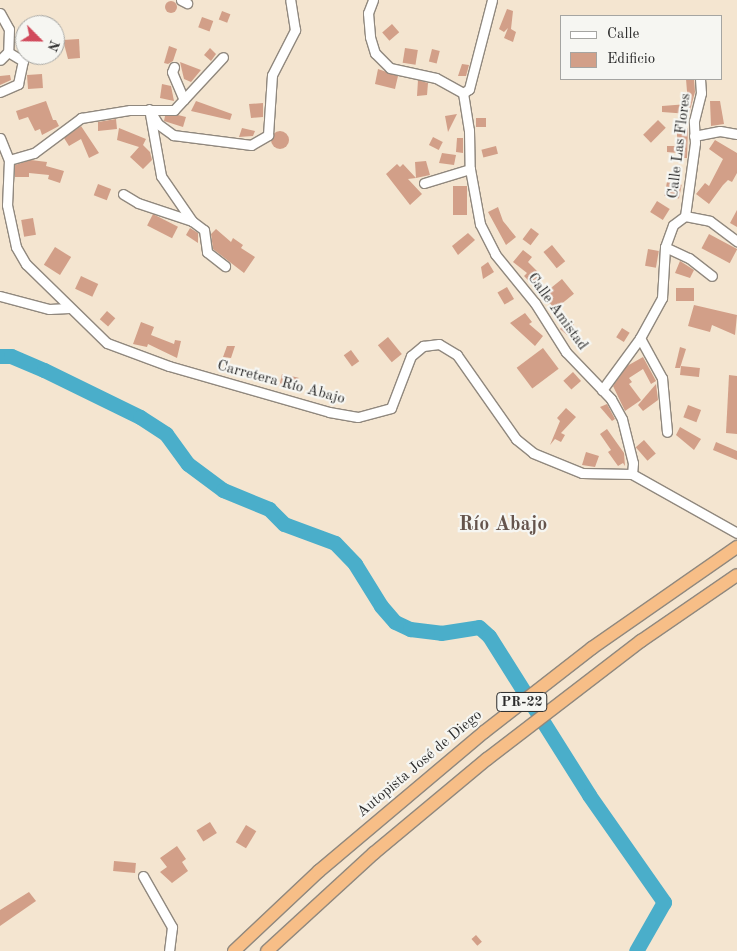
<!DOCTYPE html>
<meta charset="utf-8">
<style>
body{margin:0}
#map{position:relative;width:737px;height:951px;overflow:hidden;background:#f4e5d0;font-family:"Old Standard TT",serif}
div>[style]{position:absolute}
.river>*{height:15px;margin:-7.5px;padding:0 7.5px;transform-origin:7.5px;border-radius:7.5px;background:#4aaeca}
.building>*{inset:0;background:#d29f88;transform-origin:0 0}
.round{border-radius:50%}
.roads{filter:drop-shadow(1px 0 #90887e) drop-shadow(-1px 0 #90887e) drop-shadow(0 1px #90887e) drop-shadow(0 -1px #90887e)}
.minor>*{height:9px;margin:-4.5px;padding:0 4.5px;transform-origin:4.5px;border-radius:4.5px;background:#fff}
.highway>*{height:12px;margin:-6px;padding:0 6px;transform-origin:6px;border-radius:6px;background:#f7be87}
span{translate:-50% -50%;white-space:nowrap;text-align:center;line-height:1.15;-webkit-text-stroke:4.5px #f6f6f2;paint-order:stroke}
.shield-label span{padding:1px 4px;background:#f6f6f2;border:1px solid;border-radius:4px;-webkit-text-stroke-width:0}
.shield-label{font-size:14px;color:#2b2b2b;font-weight:700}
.street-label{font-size:15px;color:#2b2b2b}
.district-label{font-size:20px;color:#65544c;font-weight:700}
.legend{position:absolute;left:560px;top:15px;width:162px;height:65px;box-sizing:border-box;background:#f6f6f2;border:1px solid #a5a5a2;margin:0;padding:6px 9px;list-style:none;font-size:15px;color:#2b2b2b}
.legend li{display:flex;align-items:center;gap:10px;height:25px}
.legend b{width:25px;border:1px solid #a5a5a2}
.north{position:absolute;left:15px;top:15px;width:50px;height:50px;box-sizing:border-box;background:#f6f6f2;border:1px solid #a5a5a2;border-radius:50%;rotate:113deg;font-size:14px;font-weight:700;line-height:20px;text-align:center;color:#2b2b2b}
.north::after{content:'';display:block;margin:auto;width:18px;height:22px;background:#d1495b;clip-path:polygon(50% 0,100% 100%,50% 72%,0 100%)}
</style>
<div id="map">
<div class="river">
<i style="left:0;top:356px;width:11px"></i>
<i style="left:11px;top:356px;width:36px;rotate:23deg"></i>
<i style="left:44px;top:370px;width:107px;rotate:26.1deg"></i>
<i style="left:140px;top:417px;width:31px;rotate:33deg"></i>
<i style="left:166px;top:434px;width:37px;rotate:54deg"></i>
<i style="left:188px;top:464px;width:44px;rotate:36.6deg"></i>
<i style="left:223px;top:490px;width:50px;rotate:22.4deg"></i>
<i style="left:269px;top:509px;width:21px;rotate:45deg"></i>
<i style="left:284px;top:524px;width:54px;rotate:20.4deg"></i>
<i style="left:335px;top:543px;width:29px;rotate:46deg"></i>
<i style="left:355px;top:564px;width:49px;rotate:58.2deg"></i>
<i style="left:381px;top:606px;width:21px;rotate:49deg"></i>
<i style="left:395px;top:622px;width:17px;rotate:25deg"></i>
<i style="left:410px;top:629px;width:31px;rotate:7deg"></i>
<i style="left:441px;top:633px;width:38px;rotate:-9deg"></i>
<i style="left:479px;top:627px;width:13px;rotate:42deg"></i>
<i style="left:489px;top:636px;width:188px;rotate:57.8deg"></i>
<i style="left:589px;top:795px;width:131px;rotate:55deg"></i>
<i style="left:664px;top:902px;width:56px;rotate:119.7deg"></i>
</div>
<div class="building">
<i class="round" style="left:165px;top:1px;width:12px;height:12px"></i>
<i style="clip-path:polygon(507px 9px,513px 11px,511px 29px,516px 32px,513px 42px,504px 38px,508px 28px,504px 32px,499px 29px)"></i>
<i style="left:222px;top:11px;width:9px;height:9px;rotate:21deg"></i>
<i style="left:202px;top:17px;width:12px;height:11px;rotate:20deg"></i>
<i style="left:392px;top:24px;width:11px;height:13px;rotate:49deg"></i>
<i style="clip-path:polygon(79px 39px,80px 58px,68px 59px,63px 40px)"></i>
<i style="clip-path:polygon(169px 46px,177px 49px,173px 61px,168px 64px,164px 63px)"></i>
<i style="clip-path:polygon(210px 48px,216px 54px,211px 61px,204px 55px)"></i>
<i style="left:405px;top:48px;width:13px;height:15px;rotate:9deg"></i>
<i style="left:432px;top:49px;width:8px;height:13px;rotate:14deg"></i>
<i style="clip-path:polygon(180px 62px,201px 70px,191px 82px,184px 79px)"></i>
<i style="clip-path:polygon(462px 64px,469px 65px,466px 76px,458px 76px)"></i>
<i style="clip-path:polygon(378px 69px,398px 76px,395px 89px,375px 84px)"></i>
<i style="left:42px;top:74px;width:14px;height:15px;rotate:86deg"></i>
<i style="clip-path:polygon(10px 75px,11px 80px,0 85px,0 76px)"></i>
<i style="clip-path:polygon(686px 79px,694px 79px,695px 92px,689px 114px,662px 112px,662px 106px,688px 104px)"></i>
<i style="clip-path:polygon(418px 80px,428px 83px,427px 95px,417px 96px)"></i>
<i style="clip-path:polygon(162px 84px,171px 86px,174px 101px,160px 98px)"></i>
<i style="clip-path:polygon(46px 101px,53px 120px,56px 120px,59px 126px,42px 135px,40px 129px,35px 131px,28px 117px,19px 120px,16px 111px)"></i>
<i style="clip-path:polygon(196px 101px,232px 114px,230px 120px,191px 111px)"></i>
<i style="clip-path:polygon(710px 101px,720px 101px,724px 124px,711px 126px)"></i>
<i style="clip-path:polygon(263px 103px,263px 117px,251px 118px,249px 104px)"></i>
<i style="clip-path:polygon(457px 114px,448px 132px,445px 116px)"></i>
<i style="clip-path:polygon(178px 115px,186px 117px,183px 127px,164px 121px,165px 116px)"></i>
<i style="left:476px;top:118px;width:10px;height:9px"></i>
<i style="clip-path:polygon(116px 119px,117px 129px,98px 131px,98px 122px)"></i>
<i style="left:658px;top:120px;width:11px;height:21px;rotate:45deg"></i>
<i style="clip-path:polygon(81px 126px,99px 153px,89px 158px,81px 139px,69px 146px,64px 138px)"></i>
<i style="clip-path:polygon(119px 128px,146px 139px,143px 145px,150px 152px,152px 160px,143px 169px,130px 157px,139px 147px,117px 140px)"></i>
<i style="clip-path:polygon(242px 128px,255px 131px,253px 136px,239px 137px)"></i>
<i style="clip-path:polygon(677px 128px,688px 128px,687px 158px,678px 158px,678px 153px,667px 152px,667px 146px,677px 146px)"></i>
<i class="round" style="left:271px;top:131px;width:18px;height:18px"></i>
<i style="left:433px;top:137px;width:11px;height:9px;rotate:27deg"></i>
<i style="clip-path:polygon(457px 138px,463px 138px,463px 153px,456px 152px)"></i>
<i style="clip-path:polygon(715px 140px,737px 153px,737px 173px,732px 182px,728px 180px,723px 185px,709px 204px,696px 194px,705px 183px,709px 186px,723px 159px,709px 149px)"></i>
<i style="left:496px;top:146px;width:8px;height:15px;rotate:76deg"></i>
<i style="clip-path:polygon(442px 153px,456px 155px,454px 165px,439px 163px)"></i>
<i style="clip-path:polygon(31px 160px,47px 162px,46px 166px,64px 171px,60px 183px,48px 179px,49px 175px,29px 173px,29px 177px,15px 177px,15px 165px)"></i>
<i style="clip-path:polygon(426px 161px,430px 175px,416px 178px,415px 162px)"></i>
<i style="clip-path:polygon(397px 164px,400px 167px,403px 164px,416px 178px,408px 179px,422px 194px,410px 205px,386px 174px)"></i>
<i style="left:667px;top:182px;width:15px;height:14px;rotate:11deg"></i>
<i style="left:98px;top:184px;width:14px;height:12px;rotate:21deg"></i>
<i style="left:453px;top:186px;width:14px;height:29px"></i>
<i style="left:657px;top:201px;width:15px;height:13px;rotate:32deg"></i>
<i style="clip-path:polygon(498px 207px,503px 221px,516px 237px,506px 245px,488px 212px)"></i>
<i style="clip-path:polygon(737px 210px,737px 227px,730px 223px)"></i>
<i style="left:153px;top:214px;width:28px;height:13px;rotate:27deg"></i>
<i style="left:33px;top:218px;width:17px;height:12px;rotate:80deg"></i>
<i style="clip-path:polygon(190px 228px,198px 233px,198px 243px,186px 235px)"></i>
<i style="left:531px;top:228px;width:10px;height:14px;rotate:37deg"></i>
<i style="clip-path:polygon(216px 229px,231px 242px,233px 238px,243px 245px,241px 248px,255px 257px,244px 273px,213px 249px,211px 234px)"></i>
<i style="clip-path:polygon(468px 233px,475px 240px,458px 255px,452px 246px)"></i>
<i style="left:709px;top:234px;width:32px;height:16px;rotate:28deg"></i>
<i style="left:552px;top:245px;width:21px;height:11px;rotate:51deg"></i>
<i style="left:55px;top:247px;width:19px;height:21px;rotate:32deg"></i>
<i style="left:648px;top:249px;width:11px;height:17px;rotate:10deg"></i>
<i style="clip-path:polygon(523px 250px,532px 257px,528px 262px,543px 277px,534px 286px,524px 276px,527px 273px,513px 262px)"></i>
<i style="clip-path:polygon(680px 261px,694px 270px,690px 278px,675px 273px)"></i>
<i style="clip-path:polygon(488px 262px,494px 272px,483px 279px,481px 267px)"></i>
<i style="left:81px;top:276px;width:19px;height:14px;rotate:25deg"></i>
<i style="left:562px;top:279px;width:19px;height:25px;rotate:51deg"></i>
<i style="left:507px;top:287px;width:14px;height:11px;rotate:60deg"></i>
<i style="left:676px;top:288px;width:18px;height:13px"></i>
<i style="clip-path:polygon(694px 305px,737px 315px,735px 335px,712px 325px,710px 332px,688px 326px)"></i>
<i style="left:107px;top:311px;width:11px;height:11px;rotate:41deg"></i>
<i style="clip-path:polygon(525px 313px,532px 322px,529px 324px,543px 336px,535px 346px,510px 323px)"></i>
<i style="clip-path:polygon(568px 320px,574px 325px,567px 335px,560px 329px)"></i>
<i style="clip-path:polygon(141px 322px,154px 327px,151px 335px,174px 344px,175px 340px,181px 341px,177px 358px,148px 344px,147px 347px,133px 344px)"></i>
<i style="left:622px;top:328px;width:9px;height:11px;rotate:32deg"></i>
<i style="left:388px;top:337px;width:22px;height:13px;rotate:51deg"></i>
<i style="clip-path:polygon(227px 346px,235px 346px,231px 358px,223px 357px)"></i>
<i style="clip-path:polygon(680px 347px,686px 349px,680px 368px,675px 368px)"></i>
<i style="left:543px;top:348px;width:26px;height:33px;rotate:53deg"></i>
<i style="left:351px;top:350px;width:14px;height:9px;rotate:54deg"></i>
<i style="clip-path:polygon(643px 357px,656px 381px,651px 384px,643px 369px,629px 378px,632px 382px,629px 384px,641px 400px,625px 411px,613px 386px,627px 366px)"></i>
<i style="left:681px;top:366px;width:19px;height:9px;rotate:6deg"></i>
<i style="left:573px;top:372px;width:12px;height:13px;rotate:48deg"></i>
<i style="left:282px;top:374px;width:17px;height:12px;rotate:13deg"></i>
<i style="clip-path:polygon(729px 375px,737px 376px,737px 434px,726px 433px)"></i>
<i style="clip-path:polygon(656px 384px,658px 400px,643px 411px,638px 405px)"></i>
<i style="clip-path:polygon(607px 404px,615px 419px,612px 421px,600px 407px)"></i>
<i style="left:688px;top:405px;width:14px;height:13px;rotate:21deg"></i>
<i style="clip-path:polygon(566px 408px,576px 417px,561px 433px,565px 435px,561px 442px,555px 439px,550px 445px,560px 421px,557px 418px)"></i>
<i style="clip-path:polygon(680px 427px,701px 439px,694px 450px,676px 435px)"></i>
<i style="clip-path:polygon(607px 429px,624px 453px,625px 466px,623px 463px,618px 466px,608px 452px,611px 450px,600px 434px)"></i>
<i style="left:644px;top:440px;width:18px;height:11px;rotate:49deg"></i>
<i style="clip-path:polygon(716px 442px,737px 451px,737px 460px,713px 450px)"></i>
<i style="clip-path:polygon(586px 452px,599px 456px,595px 467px,582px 465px)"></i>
<i style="left:210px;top:822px;width:13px;height:16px;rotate:58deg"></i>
<i style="left:246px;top:825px;width:12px;height:20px;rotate:31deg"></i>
<i style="clip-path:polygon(177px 846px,186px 859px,182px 862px,188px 871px,172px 883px,160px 872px,167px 867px,160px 858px)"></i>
<i style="left:114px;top:861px;width:22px;height:10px;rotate:5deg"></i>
<i style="clip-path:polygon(29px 892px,36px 901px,0 926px,0 910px)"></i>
<i style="left:476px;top:935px;width:9px;height:6px;rotate:49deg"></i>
</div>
<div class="roads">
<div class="minor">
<i style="left:181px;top:0;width:7px;rotate:27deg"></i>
<i style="left:373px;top:0;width:14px;rotate:111deg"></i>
<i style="left:368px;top:13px;width:24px;rotate:85deg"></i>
<i style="left:370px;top:37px;width:17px;rotate:73deg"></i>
<i style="left:375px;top:53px;width:21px;rotate:45deg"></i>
<i style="left:390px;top:68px;width:47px;rotate:12.3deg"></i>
<i style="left:436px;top:78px;width:31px;rotate:29deg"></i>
<i style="left:492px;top:0;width:92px;rotate:104.5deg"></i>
<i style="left:469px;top:89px;width:7px;rotate:146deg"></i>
<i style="left:463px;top:93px;width:37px;rotate:81deg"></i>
<i style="left:469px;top:130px;width:39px;rotate:89deg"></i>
<i style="left:470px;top:169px;width:56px;rotate:79.7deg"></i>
<i style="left:480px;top:224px;width:34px;rotate:63deg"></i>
<i style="left:495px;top:254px;width:63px;rotate:50.8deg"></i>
<i style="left:535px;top:303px;width:58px;rotate:57.7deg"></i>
<i style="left:566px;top:352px;width:65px;rotate:46.2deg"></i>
<i style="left:611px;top:399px;width:23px;rotate:61deg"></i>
<i style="left:622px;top:419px;width:45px;rotate:76deg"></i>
<i style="left:633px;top:463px;width:11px;rotate:95deg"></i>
<i style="left:0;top:13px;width:18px;rotate:61deg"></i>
<i style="left:9px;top:29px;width:23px;rotate:92deg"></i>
<i style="left:8px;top:52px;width:11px;rotate:135deg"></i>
<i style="left:174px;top:67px;width:5px;rotate:112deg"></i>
<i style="left:172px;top:72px;width:30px;rotate:67deg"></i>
<i style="left:0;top:92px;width:20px;rotate:-24deg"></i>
<i style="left:18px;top:84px;width:24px;rotate:-78deg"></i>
<i style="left:23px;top:61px;width:17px;rotate:-149deg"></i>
<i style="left:149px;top:109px;width:17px;rotate:59deg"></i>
<i style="left:158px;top:124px;width:19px;rotate:36deg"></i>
<i style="left:173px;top:135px;width:79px;rotate:7.3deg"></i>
<i style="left:251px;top:145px;width:20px;rotate:-30deg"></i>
<i style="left:268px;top:135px;width:60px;rotate:-86.2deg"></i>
<i style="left:272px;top:75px;width:51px;rotate:-62.9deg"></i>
<i style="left:295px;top:30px;width:30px;rotate:-99deg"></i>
<i style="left:150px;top:114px;width:63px;rotate:79.9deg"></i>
<i style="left:161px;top:176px;width:55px;rotate:55.4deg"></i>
<i style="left:192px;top:221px;width:15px;rotate:37deg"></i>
<i style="left:204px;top:230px;width:22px;rotate:82deg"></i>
<i style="left:207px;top:252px;width:23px;rotate:38deg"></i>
<i style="left:694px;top:136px;width:26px;rotate:-11deg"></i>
<i style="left:720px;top:131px;width:17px;rotate:10deg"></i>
<i style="left:0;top:138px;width:24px;rotate:68deg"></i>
<i style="left:9px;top:160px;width:45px;rotate:92.5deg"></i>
<i style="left:7px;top:205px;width:43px;rotate:77.9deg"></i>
<i style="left:16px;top:247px;width:20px;rotate:60deg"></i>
<i style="left:26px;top:264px;width:113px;rotate:44.3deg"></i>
<i style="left:107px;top:343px;width:66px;rotate:20.4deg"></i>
<i style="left:169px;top:366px;width:166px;rotate:16deg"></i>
<i style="left:329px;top:412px;width:29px;rotate:10deg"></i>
<i style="left:358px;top:417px;width:34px;rotate:-15deg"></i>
<i style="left:391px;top:408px;width:56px;rotate:-69deg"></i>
<i style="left:411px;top:356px;width:16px;rotate:-40deg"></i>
<i style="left:423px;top:346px;width:16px;rotate:-7deg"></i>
<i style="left:439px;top:344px;width:21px;rotate:31deg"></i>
<i style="left:457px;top:355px;width:103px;rotate:54.9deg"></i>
<i style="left:516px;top:439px;width:22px;rotate:39deg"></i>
<i style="left:533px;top:453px;width:53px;rotate:22.2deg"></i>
<i style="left:582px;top:473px;width:50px;rotate:1.1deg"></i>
<i style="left:632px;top:474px;width:120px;rotate:29.3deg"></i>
<i style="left:9px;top:160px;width:26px;rotate:-16deg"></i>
<i style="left:34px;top:153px;width:59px;rotate:-36.7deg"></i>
<i style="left:81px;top:118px;width:50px;rotate:-9.3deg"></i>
<i style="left:130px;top:110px;width:44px"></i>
<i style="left:174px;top:110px;width:72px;rotate:-47.2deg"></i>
<i style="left:424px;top:183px;width:48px;rotate:-16.9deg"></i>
<i style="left:123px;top:194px;width:17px;rotate:31deg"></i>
<i style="left:138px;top:203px;width:57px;rotate:18.4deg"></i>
<i style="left:685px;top:216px;width:74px;rotate:-82.2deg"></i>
<i style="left:695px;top:143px;width:22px;rotate:-93deg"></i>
<i style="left:694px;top:121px;width:29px;rotate:-76deg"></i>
<i style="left:701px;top:93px;width:14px;rotate:-94deg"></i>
<i style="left:685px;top:216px;width:25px;rotate:11deg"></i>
<i style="left:710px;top:221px;width:34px;rotate:37deg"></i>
<i style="left:665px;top:247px;width:26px;rotate:25deg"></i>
<i style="left:689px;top:258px;width:29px;rotate:38deg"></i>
<i style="left:0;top:296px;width:51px;rotate:14.9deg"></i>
<i style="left:49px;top:309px;width:20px;rotate:-3deg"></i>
<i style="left:640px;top:338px;width:46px;rotate:61.2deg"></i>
<i style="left:662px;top:378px;width:54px;rotate:84.7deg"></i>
<i style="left:602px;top:390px;width:64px;rotate:-53.8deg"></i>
<i style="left:640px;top:338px;width:46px;rotate:-61.2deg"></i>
<i style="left:662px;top:298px;width:51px;rotate:-86.6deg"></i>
<i style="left:665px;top:247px;width:23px;rotate:-70deg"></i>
<i style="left:673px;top:225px;width:15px;rotate:-37deg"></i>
<i style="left:143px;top:876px;width:59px;rotate:60.4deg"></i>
<i style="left:172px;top:927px;width:24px;rotate:97deg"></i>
</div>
<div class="highway">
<i style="left:234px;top:951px;width:117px;rotate:-43.3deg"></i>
<i style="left:319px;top:871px;width:216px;rotate:-40.1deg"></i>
<i style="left:484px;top:732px;width:137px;rotate:-37.9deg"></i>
<i style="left:592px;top:648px;width:177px;rotate:-34.9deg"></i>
<i style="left:267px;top:951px;width:145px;rotate:-42.5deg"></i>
<i style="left:374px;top:853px;width:147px;rotate:-39.8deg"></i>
<i style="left:487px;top:759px;width:194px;rotate:-37.5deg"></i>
<i style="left:641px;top:641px;width:116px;rotate:-34.5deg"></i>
</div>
</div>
<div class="shield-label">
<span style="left:522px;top:702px">PR-22</span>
</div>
<div class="street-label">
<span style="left:680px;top:146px;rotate:-83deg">Calle Las Flores</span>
<span style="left:557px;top:312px;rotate:54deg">Calle Amistad</span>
<span style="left:281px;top:383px;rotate:15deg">Carretera Río Abajo</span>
<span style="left:420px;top:764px;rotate:-40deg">Autopista José de Diego</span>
</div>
<div class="district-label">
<span style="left:503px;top:525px">Río Abajo</span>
</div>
<ul class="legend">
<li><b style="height:6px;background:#fff"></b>Calle</li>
<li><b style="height:14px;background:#d29f88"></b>Edificio</li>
</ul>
<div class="north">N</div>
</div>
